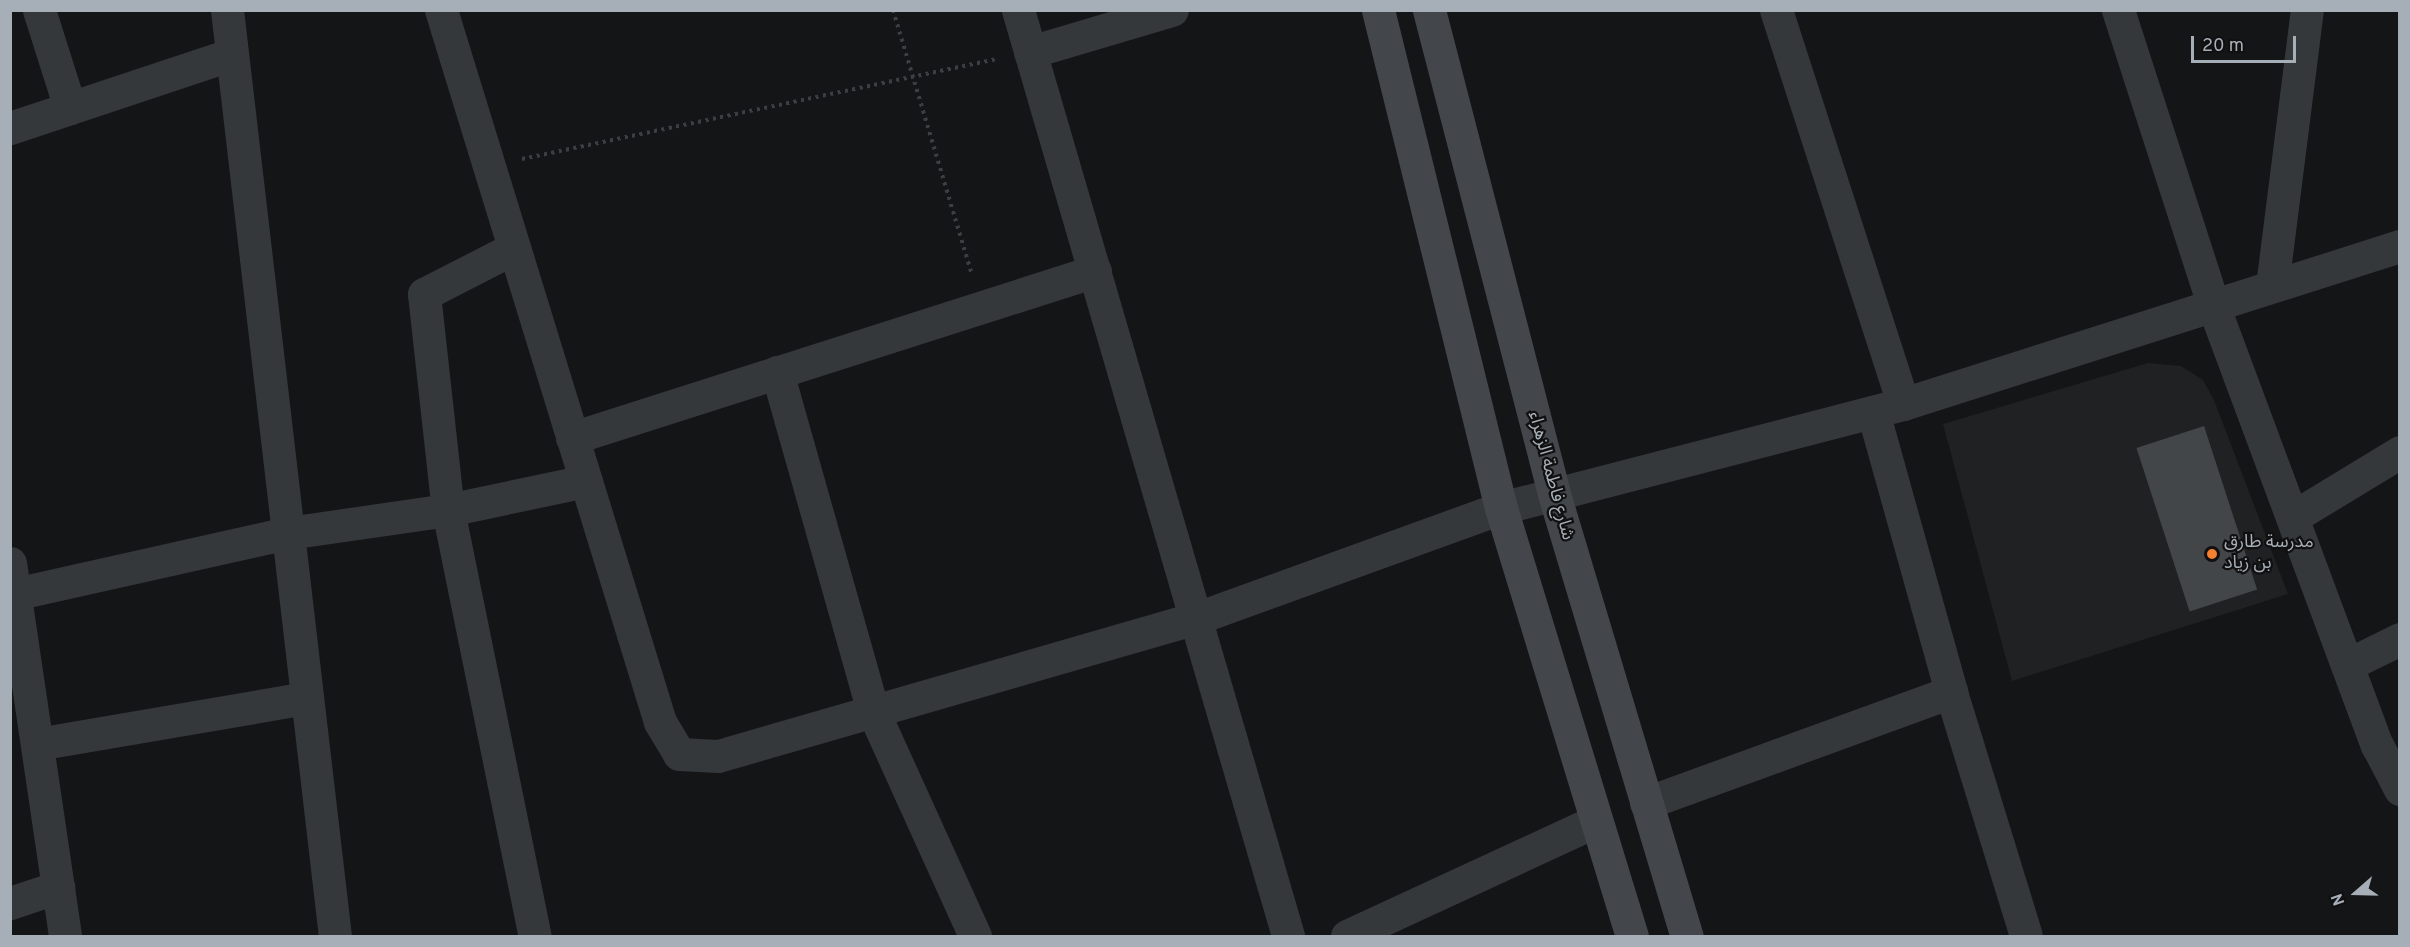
<!DOCTYPE html>
<meta charset="utf-8">
<style>
body{margin:0}
#map{position:relative;width:2410px;height:947px;overflow:hidden;background:#141516;font-family:Overpass,"Noto Sans Arabic",sans-serif}
div>[style]{position:absolute}
.built>*{inset:0;background:#202123}
.building>*{inset:0;background:#434649;transform-origin:0 0}
.path>*{height:4px;margin-top:-2px;transform-origin:0;background:repeating-linear-gradient(90deg,#3b3f43 0 3px,transparent 0 7.5px)}
.street>*{height:33px;margin:-16.5px;padding:0 16.5px;transform-origin:16.5px;border-radius:16.5px;background:#35383b}
.secondary>*{height:33px;margin:-16.5px;padding:0 16.5px;transform-origin:16.5px;border-radius:16.5px;background:#43474c}
.dots>*{width:16px;height:16px;translate:-50% -50%;box-sizing:border-box;border:3px solid #101011;border-radius:50%}
span{translate:-50% -50%;white-space:nowrap;text-align:center;line-height:1.15;-webkit-text-stroke:4.5px #101011;paint-order:stroke}
.street-label{font-size:18px;color:#a6afb7}
.poi-label{font-size:18px;color:#a6afb7}
.left{translate:0 -50%;text-align:left}
.frame{position:absolute;inset:0;border:12px solid #a6afb7;pointer-events:none}
.north{position:absolute;left:2326px;top:863px;width:60px;height:60px;-webkit-text-stroke:4px #101011;paint-order:stroke;rotate:250deg;font-size:16px;font-weight:700;line-height:24px;text-align:center;color:#a6afb7}
.north::after{content:'';display:block;margin:auto;width:21px;height:27px;background:#a6afb7;clip-path:polygon(50% 0,100% 100%,50% 72%,0 100%)}
.scale{position:absolute;left:2191px;top:36px;width:105px;height:27px;box-sizing:border-box;border:3px solid #a6afb7;border-top:0;padding-left:8px;font-size:18px;line-height:21px;white-space:nowrap;color:#a6afb7;-webkit-text-stroke:4px #101011;paint-order:stroke}
</style>
<div id="map">
<div class="built">
<i style="clip-path:polygon(2148px 363px,2181px 366px,2203px 380px,2214px 400px,2288px 594px,2012px 681px,1943px 424px)"></i>
</div>
<div class="building">
<i style="left:2204px;top:426px;width:172px;height:71px;rotate:72deg"></i>
</div>
<div class="path">
<i style="left:893px;top:10px;width:277px;rotate:73.4deg"></i>
<i style="left:522px;top:159px;width:484px;rotate:-11.9deg"></i>
</div>
<div class="street">
<i style="left:39px;top:10px;width:103px;rotate:72.4deg"></i>
<i style="left:227px;top:10px;width:932px;rotate:83.35deg"></i>
<i style="left:441px;top:10px;width:745px;rotate:72.9deg"></i>
<i style="left:660px;top:722px;width:37px;rotate:59deg"></i>
<i style="left:679px;top:754px;width:39px;rotate:3deg"></i>
<i style="left:718px;top:756px;width:498px;rotate:-16.1deg"></i>
<i style="left:1197px;top:618px;width:323px;rotate:-19.9deg"></i>
<i style="left:1501px;top:508px;width:415px;rotate:-14.5deg"></i>
<i style="left:1903px;top:404px;width:522px;rotate:-17.64deg"></i>
<i style="left:1018px;top:10px;width:965px;rotate:73.74deg"></i>
<i style="left:1776px;top:10px;width:414px;rotate:72.1deg"></i>
<i style="left:2118px;top:10px;width:310px;rotate:72.1deg"></i>
<i style="left:2213px;top:305px;width:470px;rotate:69.6deg"></i>
<i style="left:2377px;top:745px;width:50px;rotate:62.4deg"></i>
<i style="left:1030px;top:52px;width:148px;rotate:-16.5deg"></i>
<i style="left:10px;top:128px;width:234px;rotate:-18.4deg"></i>
<i style="left:514px;top:248px;width:101px;rotate:152.9deg"></i>
<i style="left:424px;top:294px;width:217px;rotate:83.7deg"></i>
<i style="left:448px;top:510px;width:435px;rotate:78.5deg"></i>
<i style="left:2272px;top:286px;width:278px;rotate:-82.8deg"></i>
<i style="left:777px;top:372px;width:352px;rotate:74.2deg"></i>
<i style="left:873px;top:711px;width:247px;rotate:65.6deg"></i>
<i style="left:1873px;top:412px;width:291px;rotate:74.4deg"></i>
<i style="left:1951px;top:692px;width:255px;rotate:72.9deg"></i>
<i style="left:572px;top:438px;width:549px;rotate:-17.71deg"></i>
<i style="left:2293px;top:517px;width:125px;rotate:-31.3deg"></i>
<i style="left:10px;top:563px;width:377px;rotate:81.6deg"></i>
<i style="left:10px;top:595px;width:285px;rotate:-12.6deg"></i>
<i style="left:288px;top:533px;width:162px;rotate:-8.2deg"></i>
<i style="left:448px;top:510px;width:141px;rotate:-11.9deg"></i>
<i style="left:2349px;top:664px;width:57px;rotate:-26.1deg"></i>
<i style="left:37px;top:744px;width:274px;rotate:-9.7deg"></i>
<i style="left:1646px;top:803px;width:325px;rotate:-20deg"></i>
<i style="left:10px;top:903px;width:51px;rotate:-18.4deg"></i>
<i style="left:1347px;top:936px;width:274px;rotate:-24.8deg"></i>
</div>
<div class="secondary">
<i style="left:1378px;top:10px;width:513px;rotate:76.13deg"></i>
<i style="left:1501px;top:508px;width:448px;rotate:73deg"></i>
<i style="left:1429px;top:10px;width:500px;rotate:75.5deg"></i>
<i style="left:1554px;top:494px;width:462px;rotate:73.3deg"></i>
</div>
<div class="dots">
<i style="left:2212px;top:554px;background:#f5802e"></i>
</div>
<div class="street-label">
<span style="left:1550px;top:476px;rotate:75deg">شارع فاطمة الزهراء</span>
</div>
<div class="poi-label">
<span class="left" style="left:2224px;top:554px">مدرسة طارق<br>بن زياد</span>
</div>
<div class="frame"></div>
<div class="north">N</div>
<div class="scale">20 m</div>
</div>
